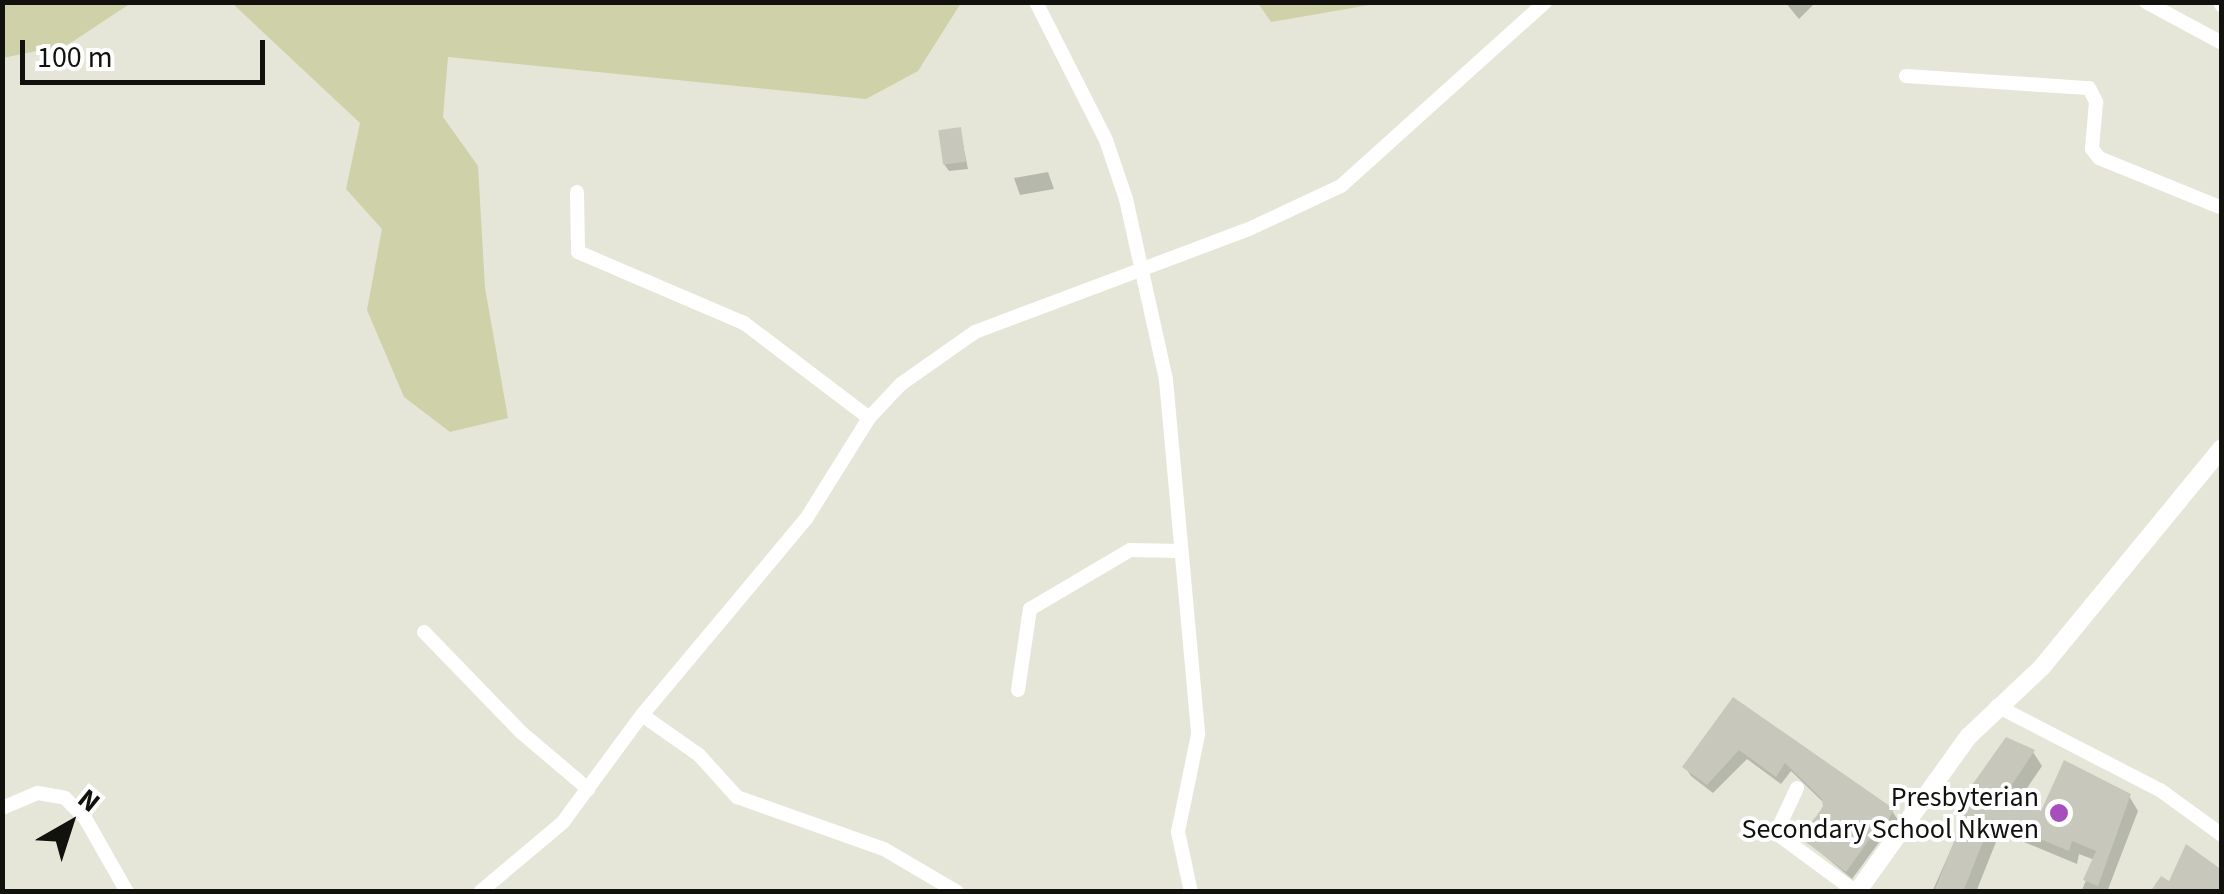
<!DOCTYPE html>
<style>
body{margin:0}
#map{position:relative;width:2224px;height:894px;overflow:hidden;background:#e5e6d8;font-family:"Source Sans 3",sans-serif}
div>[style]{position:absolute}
.green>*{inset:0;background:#cfd1a9}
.shadow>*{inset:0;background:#0003}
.building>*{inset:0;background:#c7c8bb;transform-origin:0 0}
.minor>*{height:14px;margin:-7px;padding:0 7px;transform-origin:7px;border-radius:7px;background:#fff}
.tertiary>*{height:18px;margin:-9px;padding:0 9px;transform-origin:9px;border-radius:9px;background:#fff}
.dots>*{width:28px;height:28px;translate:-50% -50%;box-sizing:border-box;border:5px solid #fff;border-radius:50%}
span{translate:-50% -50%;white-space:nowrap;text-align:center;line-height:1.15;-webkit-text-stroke:8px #fff;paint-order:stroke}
.poi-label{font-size:28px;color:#11110d}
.right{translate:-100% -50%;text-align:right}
.frame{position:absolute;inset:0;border:5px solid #11110d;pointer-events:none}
.north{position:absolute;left:20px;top:774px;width:100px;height:100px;-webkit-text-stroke:8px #fff;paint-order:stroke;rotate:39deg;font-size:28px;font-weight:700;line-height:40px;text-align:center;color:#11110d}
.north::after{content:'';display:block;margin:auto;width:35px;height:45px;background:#11110d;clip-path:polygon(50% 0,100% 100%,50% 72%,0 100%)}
.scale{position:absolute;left:20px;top:40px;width:245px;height:45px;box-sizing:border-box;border:5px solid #11110d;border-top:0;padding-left:12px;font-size:30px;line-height:35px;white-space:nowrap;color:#11110d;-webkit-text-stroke:8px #fff;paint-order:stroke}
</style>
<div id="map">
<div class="green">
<i style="clip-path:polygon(2px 3px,3px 2px,131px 3px,69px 44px,3px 58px)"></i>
<i style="clip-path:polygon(232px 3px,961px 3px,918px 71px,866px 99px,448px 57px,443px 117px,478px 166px,485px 288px,508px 418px,450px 432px,404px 397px,367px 310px,382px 229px,346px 189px,360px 123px)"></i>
<i style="clip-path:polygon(1381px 3px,1271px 22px,1258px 3px,1381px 2px)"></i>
</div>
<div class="shadow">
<i style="clip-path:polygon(1785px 2px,1816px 2px,1799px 19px)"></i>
<i style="clip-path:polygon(960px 130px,968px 169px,949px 171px,944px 164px)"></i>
<i style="clip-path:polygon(1048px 172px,1054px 189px,1020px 195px,1014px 178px)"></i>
<i style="clip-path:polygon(1734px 700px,1892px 811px,1898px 820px,1885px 844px,1880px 841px,1852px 879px,1802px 837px,1825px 804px,1791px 771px,1781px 784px,1747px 759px,1713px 793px,1691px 776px,1685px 767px)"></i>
<i style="clip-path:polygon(2033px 752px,2042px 766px,2017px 803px,2042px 814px,2129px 796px,2138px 811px,2107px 892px,2081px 892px,2095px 860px,2079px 854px,2077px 864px,2000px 832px,1976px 892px,1932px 892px,1972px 802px,1968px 795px)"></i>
</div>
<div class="building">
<i style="left:961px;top:127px;width:35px;height:23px;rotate:82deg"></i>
<i style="clip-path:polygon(1733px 697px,1894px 809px,1880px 837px,1874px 833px,1846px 872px,1799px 837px,1823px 808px,1822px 799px,1785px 763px,1776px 777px,1739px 750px,1707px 785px,1682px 767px)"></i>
<i style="clip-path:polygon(2006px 737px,2035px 750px,2005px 795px,2041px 811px,2064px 760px,2131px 794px,2098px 886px,2083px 880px,2096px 851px,2072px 841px,2069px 851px,1992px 819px,1963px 892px,1934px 892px,1971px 798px,1965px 795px)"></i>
<i style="clip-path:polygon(2186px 844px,2222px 870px,2222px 892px,2150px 892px,2161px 876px,2169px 881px)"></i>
</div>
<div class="minor">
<i style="left:1036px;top:2px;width:155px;rotate:63.1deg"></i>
<i style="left:1106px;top:140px;width:62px;rotate:71.3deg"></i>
<i style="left:1126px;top:199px;width:185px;rotate:77.5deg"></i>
<i style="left:1166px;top:380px;width:356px;rotate:84.8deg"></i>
<i style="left:1198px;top:735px;width:99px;rotate:101.7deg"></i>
<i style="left:1178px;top:832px;width:61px;rotate:77.8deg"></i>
<i style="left:2146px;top:2px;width:86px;rotate:28.3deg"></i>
<i style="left:2220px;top:2px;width:4px;rotate:63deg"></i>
<i style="left:1906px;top:76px;width:183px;rotate:3.8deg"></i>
<i style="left:2089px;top:88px;width:16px;rotate:63deg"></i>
<i style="left:2096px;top:102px;width:47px;rotate:94.9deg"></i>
<i style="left:2092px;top:149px;width:11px;rotate:52deg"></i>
<i style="left:2099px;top:158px;width:133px;rotate:22.1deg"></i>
<i style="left:577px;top:192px;width:60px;rotate:89deg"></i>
<i style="left:578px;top:252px;width:181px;rotate:23.2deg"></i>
<i style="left:744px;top:323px;width:157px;rotate:37.2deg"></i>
<i style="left:424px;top:632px;width:141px;rotate:45.9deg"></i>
<i style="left:522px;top:733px;width:87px;rotate:40.3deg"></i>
<i style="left:1018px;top:690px;width:82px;rotate:-81.6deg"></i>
<i style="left:1030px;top:609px;width:116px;rotate:-30.5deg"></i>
<i style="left:1130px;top:550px;width:50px;rotate:1.1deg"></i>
<i style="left:1997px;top:706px;width:183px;rotate:27.3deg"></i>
<i style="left:2160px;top:790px;width:77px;rotate:36deg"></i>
<i style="left:642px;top:715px;width:70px;rotate:35.1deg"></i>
<i style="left:699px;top:755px;width:57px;rotate:47.9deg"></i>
<i style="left:737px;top:797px;width:156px;rotate:19.5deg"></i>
<i style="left:884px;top:849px;width:85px;rotate:30.5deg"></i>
<i style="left:1797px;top:788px;width:50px;rotate:115deg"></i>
<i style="left:1776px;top:833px;width:99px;rotate:36.4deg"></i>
<i style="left:2px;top:808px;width:39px;rotate:-23deg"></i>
<i style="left:38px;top:793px;width:27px;rotate:10deg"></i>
<i style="left:65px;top:798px;width:28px;rotate:45deg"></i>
<i style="left:85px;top:818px;width:85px;rotate:60.4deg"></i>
<i style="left:480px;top:892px;width:109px;rotate:-40.1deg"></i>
<i style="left:563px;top:822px;width:133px;rotate:-53.6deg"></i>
<i style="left:642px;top:715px;width:256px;rotate:-50.1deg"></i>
<i style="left:806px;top:519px;width:119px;rotate:-58deg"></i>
<i style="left:869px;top:418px;width:47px;rotate:-46.7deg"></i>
<i style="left:901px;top:384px;width:90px;rotate:-35.1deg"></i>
<i style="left:975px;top:332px;width:293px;rotate:-20.6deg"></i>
<i style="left:1249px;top:229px;width:102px;rotate:-25.1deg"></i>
<i style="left:1341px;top:186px;width:275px;rotate:-42deg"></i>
</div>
<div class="tertiary">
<i style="left:1857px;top:892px;width:191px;rotate:-54.4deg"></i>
<i style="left:1968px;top:737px;width:102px;rotate:-43.4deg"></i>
<i style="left:2042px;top:667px;width:283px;rotate:-50.6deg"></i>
</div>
<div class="dots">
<i style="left:2059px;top:813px;background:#a64fbc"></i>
</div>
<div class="poi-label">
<span class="right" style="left:2039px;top:813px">Presbyterian<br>Secondary School Nkwen</span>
</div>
<div class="frame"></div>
<div class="north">N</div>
<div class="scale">100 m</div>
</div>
